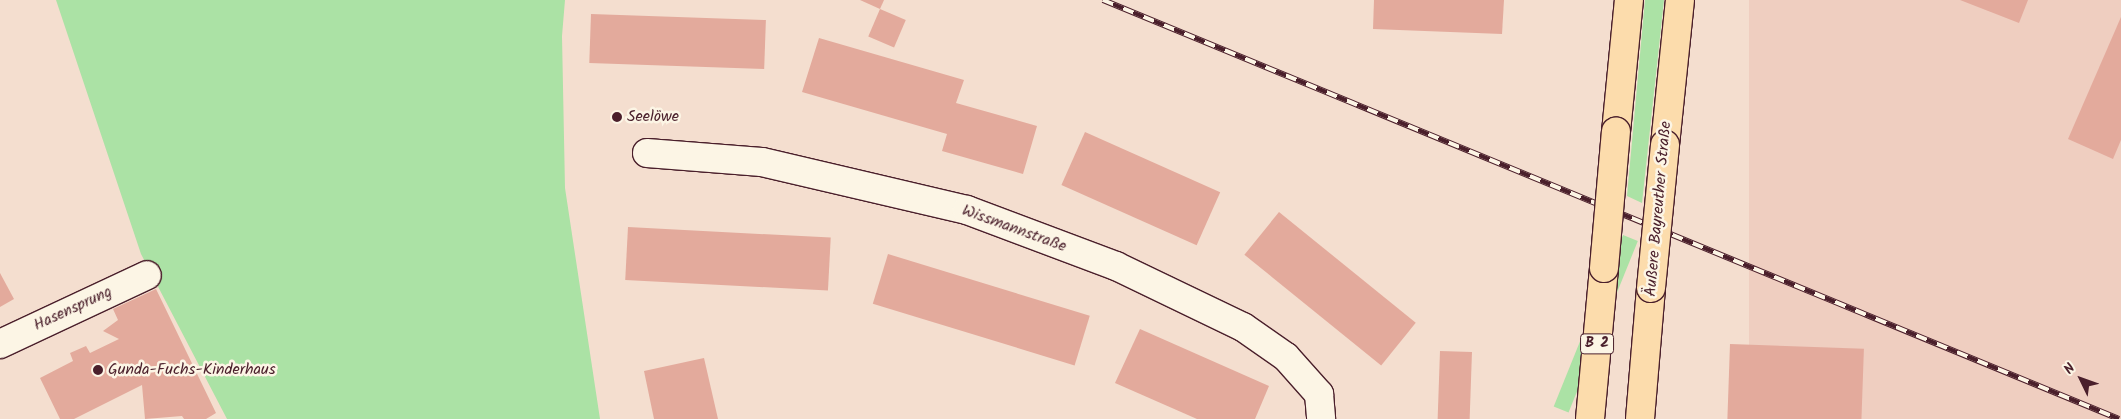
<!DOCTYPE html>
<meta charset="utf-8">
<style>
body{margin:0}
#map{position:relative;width:2121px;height:419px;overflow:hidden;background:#f4decf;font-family:Kalam,sans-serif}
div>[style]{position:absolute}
.built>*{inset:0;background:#efcec0;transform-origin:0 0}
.green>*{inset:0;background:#abe2a5;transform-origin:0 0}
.building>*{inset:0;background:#e3aa9c;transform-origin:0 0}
.roads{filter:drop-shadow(1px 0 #4a1f2b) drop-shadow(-1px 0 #4a1f2b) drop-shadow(0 1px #4a1f2b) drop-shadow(0 -1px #4a1f2b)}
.minor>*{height:28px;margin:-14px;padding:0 14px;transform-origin:14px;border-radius:14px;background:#fcf5e5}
.primary>*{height:28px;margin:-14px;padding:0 14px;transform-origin:14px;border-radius:14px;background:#fcdcac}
.rail>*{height:5.5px;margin-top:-2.75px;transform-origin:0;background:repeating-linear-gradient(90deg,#fcf5e5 0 11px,#4a1f2b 0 22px);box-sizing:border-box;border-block:1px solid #4a1f2b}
.bridges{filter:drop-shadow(1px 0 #4a1f2b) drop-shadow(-1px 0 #4a1f2b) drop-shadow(0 1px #4a1f2b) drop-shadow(0 -1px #4a1f2b)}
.primary-bridge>*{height:28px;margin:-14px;padding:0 14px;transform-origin:14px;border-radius:14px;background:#fcdcac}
.dots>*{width:14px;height:14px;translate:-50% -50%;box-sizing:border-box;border:2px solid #fcf5e5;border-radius:50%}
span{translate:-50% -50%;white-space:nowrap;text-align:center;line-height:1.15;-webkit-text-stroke:5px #fcf5e5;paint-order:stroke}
.shield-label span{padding:1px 4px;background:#fcf5e5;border:1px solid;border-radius:4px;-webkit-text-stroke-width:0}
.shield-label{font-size:15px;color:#4a1f2b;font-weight:700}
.poi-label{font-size:16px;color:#4a1f2b}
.left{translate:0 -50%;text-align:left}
.street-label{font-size:16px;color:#4a1f2b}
.north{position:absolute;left:2056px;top:354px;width:50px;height:50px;-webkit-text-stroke:4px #fcf5e5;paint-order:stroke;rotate:312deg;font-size:14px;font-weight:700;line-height:20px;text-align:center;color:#4a1f2b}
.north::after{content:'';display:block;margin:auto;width:18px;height:22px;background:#4a1f2b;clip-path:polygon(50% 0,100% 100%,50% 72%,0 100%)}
</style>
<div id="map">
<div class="built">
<i style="left:1749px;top:0;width:372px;height:421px"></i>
</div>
<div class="green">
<i style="clip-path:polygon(56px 0,565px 0,562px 36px,565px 188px,600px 419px,227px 419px,141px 254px)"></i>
<i style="clip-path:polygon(1645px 0,1664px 0,1642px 203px,1627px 196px)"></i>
<i style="left:1623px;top:235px;width:16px;height:185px;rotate:22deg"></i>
</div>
<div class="building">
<i style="clip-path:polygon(860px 0,884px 0,880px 9px)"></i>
<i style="clip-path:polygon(1374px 0,1504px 0,1502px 34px,1373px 29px)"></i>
<i style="clip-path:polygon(1960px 0,2028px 0,2019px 23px)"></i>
<i style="left:880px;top:9px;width:28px;height:30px;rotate:23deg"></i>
<i style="left:591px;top:14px;width:175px;height:49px;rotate:2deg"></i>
<i style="clip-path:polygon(2121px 17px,2121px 140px,2113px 159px,2068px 139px)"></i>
<i style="clip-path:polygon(819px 38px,964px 80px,956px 103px,1037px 126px,1023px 174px,942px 151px,947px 134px,802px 92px)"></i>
<i style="left:1085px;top:132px;width:148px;height:58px;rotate:24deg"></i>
<i style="left:1279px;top:212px;width:176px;height:55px;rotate:39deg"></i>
<i style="left:628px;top:227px;width:203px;height:53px;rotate:3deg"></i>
<i style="left:888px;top:254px;width:211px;height:52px;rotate:17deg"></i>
<i style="clip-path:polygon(0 273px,14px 299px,0 307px)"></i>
<i style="clip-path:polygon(156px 289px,216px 413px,206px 419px,184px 419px,182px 416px,145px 419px,142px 385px,74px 419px,60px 419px,40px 378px,73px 361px,70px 353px,86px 346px,90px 353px,119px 339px,103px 331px,118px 320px,113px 309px)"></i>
<i style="clip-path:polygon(1140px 329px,1269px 386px,1255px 419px,1197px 419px,1115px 383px)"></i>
<i style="left:1730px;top:344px;width:134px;height:75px;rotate:2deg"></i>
<i style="left:1440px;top:351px;width:32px;height:68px;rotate:2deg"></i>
<i style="clip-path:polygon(704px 358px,718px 419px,654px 419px,644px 371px)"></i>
</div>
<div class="roads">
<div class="minor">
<i style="left:647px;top:153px;width:115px;rotate:4.5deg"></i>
<i style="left:762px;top:162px;width:211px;rotate:13.2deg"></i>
<i style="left:967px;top:210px;width:159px;rotate:20.6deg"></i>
<i style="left:1116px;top:266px;width:141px;rotate:25.7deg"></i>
<i style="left:1243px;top:327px;width:52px;rotate:34.9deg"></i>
<i style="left:1286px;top:357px;width:50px;rotate:48.3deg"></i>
<i style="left:1319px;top:394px;width:25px;rotate:85deg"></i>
<i style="left:0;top:344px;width:162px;rotate:-25.1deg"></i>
</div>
<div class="primary">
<i style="left:1616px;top:132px;width:133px;rotate:-84.4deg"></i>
<i style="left:1665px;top:145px;width:146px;rotate:-84.1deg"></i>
<i style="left:1590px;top:419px;width:152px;rotate:-84.7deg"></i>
<i style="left:1640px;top:419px;width:131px;rotate:-85.2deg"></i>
</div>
</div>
<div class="rail">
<i style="left:1103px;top:0;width:1099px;rotate:22.41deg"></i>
</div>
<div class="bridges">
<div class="primary-bridge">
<i style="left:1604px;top:268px;width:137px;rotate:-85deg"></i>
<i style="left:1651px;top:288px;width:144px;rotate:-84.4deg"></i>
</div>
</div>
<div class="dots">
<i style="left:617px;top:117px;background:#4a1f2b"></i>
<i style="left:98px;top:370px;background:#4a1f2b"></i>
</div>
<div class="shield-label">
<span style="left:1597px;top:344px">B 2</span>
</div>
<div class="poi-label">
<span class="left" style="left:627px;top:117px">Seelöwe</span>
<span class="left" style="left:108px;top:370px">Gunda-Fuchs-Kinderhaus</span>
</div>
<div class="street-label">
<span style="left:1659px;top:209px;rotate:-85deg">Äußere Bayreuther Straße</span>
<span style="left:1014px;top:229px;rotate:20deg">Wissmannstraße</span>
<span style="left:73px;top:309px;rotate:-25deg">Hasensprung</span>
</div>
<div class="north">N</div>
</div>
